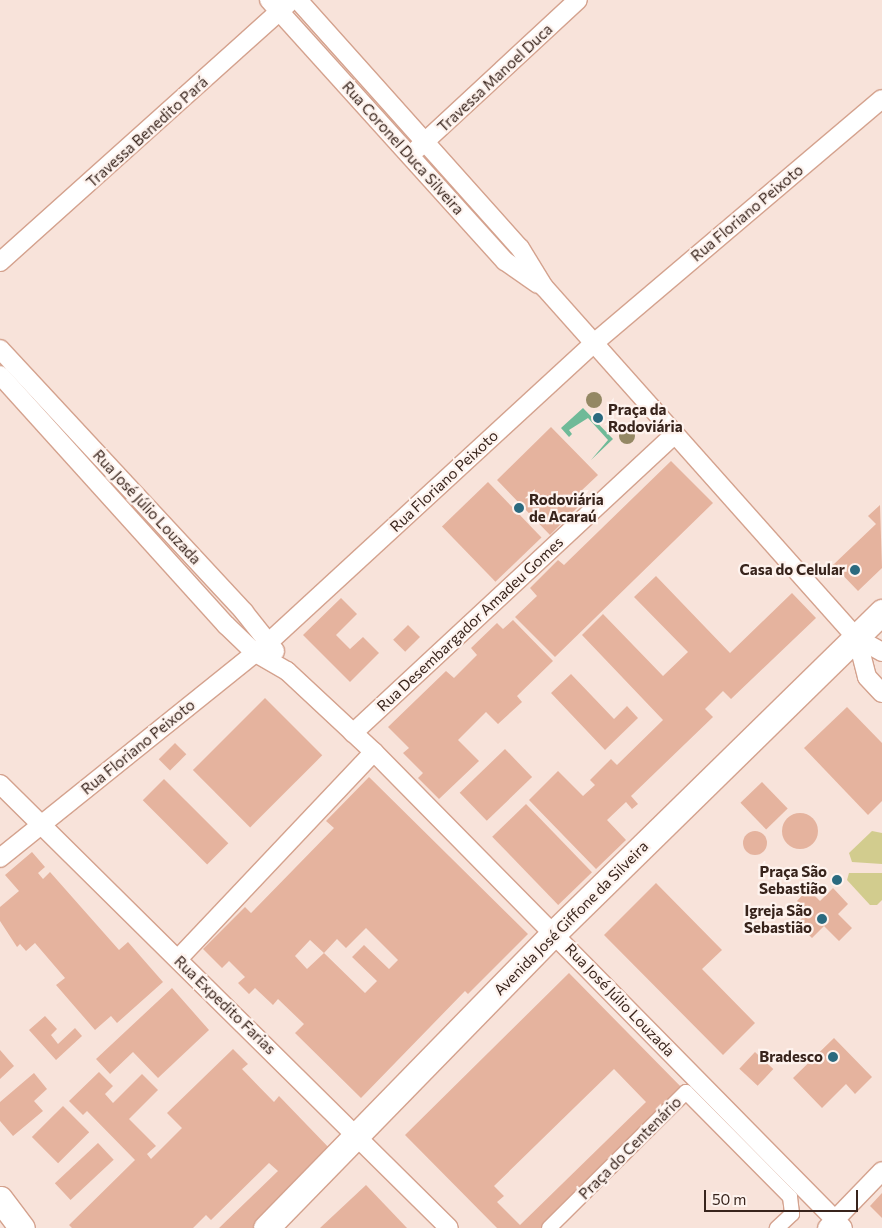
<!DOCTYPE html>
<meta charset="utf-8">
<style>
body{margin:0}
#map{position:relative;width:882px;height:1228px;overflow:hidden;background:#f8e3da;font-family:Commissioner,sans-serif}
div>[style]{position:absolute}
.green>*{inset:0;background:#d2cc8e}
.water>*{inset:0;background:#6fba98}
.building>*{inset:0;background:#e5b39e;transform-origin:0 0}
.round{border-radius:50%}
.roads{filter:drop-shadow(1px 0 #d4a28e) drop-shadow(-1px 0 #d4a28e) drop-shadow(0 1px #d4a28e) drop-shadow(0 -1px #d4a28e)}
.pedestrian>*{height:14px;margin:-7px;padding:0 7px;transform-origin:7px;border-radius:7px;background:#fff}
.minor>*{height:18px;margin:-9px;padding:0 9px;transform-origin:9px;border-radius:9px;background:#fff}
.secondary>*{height:25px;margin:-12.5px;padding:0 12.5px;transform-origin:12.5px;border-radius:12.5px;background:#fff}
.trees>*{width:16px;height:16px;margin:-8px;border-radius:50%;background:#948864}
.dots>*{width:14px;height:14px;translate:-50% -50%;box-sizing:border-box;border:2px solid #fef3ee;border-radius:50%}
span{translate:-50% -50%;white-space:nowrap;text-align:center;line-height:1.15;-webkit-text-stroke:4.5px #fef3ee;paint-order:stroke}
.street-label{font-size:15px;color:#38241c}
.poi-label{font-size:15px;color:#38241c;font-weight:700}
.left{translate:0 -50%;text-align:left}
.right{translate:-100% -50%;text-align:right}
.scale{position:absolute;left:704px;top:1190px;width:154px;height:22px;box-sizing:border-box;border:2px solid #38241c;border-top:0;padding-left:6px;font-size:15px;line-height:18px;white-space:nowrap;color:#38241c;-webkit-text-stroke:4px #fef3ee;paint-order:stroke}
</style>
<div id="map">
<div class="green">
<i style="clip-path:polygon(872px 831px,882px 833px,882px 864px,852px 862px,849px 853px)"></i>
<i style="clip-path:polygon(849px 873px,882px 873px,882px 900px,877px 905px,870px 905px,847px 880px)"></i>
</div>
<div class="water">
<i style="clip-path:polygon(583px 408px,613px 439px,591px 460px,608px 440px,588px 418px,569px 430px,572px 434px,569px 437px,561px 428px)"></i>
</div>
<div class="building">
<i style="clip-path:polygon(551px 427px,598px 475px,580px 492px,586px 499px,550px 535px,497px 480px)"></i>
<i style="clip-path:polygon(671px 461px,713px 503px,555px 657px,515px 617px,537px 596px,530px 588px,558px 560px,564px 565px)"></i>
<i style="left:488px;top:482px;width:77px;height:64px;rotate:46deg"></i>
<i style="clip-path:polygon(880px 505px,882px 568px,858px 591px,833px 565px,876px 524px,868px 516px)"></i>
<i style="clip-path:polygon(656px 576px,730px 653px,792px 593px,816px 618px,731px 699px,723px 691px,705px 709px,713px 717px,631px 796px,638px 804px,632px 809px,626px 802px,607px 820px,626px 840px,596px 869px,529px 800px,558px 771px,583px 796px,595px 785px,590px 780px,611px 759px,617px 765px,663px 720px,582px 635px,603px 614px,663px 676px,688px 652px,634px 597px)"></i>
<i style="clip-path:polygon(341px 598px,357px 614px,336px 635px,350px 649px,363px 637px,379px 653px,350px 682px,303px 635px)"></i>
<i style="clip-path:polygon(513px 620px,553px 661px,517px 696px,522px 702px,498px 724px,486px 712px,458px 740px,479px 761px,439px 799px,418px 778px,423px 773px,403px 753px,409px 748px,388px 727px,446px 671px,454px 678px,477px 655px,471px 648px,497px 623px,503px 629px)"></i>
<i style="left:408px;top:625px;width:17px;height:21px;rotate:45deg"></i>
<i style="clip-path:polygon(571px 674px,614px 719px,627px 706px,638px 718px,605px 750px,551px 693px)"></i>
<i style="left:265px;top:698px;width:81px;height:102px;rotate:45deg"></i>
<i style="clip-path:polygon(847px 707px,882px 743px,882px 801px,868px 815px,804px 748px)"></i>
<i style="left:175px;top:743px;width:16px;height:23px;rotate:45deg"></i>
<i style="left:505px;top:749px;width:39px;height:63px;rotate:46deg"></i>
<i style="clip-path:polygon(evenodd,369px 777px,528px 934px,468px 994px,465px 991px,361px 1098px,295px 1033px,304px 1024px,278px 999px,273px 1005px,255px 988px,249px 994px,238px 983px,245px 977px,229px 961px,222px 968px,203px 949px,245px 907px,251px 913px,334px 828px,326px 821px,369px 777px,366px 928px,398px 960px,389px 969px,364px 945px,352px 957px,377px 981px,365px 993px,324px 953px,337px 939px,346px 948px,366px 928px,369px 777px,310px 940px,324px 953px,307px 969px,295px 956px,310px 940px)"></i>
<i style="left:164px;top:779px;width:91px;height:30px;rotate:45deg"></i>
<i style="left:762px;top:782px;width:37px;height:30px;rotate:46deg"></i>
<i style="left:526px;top:804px;width:95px;height:47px;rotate:46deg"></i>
<i class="round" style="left:782px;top:813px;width:36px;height:36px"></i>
<i class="round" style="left:743px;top:831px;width:24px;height:24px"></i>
<i style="clip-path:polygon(32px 852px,45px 867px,38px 873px,43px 879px,50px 872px,119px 950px,128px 942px,163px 982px,117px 1023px,111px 1016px,95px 1030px,56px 985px,65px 978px,35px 943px,26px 951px,20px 944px,17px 947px,0 921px,0 907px,19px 891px,5px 875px)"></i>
<i style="clip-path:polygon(656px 883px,722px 950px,702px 969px,755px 1023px,723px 1055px,604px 935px)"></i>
<i style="clip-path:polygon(833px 888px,848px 904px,838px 914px,852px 928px,839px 941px,824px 926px,812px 938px,797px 923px,808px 912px,797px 901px,808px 889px,820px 901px)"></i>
<i style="clip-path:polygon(evenodd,569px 973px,686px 1092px,549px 1228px,497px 1228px,405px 1135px,569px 973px,614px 1069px,646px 1102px,520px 1225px,497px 1202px,504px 1196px,494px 1186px,614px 1069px)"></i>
<i style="clip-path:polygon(172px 988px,209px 1030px,158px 1078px,133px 1052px,110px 1074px,96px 1059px)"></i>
<i style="clip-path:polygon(45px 1016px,57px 1029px,51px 1035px,58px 1044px,75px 1028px,82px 1036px,56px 1060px,29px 1030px)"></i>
<i style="clip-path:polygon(834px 1038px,872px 1077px,855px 1094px,846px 1084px,822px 1108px,793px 1078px)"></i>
<i style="clip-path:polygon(233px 1049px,248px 1064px,242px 1069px,274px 1102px,279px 1096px,333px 1152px,258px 1228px,219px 1228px,278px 1171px,269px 1163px,211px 1220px,206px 1215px,193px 1228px,72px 1228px,69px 1225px,135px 1160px,87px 1111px,83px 1115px,69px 1101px,99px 1072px,113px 1086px,105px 1094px,113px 1103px,142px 1074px,158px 1090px,129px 1119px,156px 1146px,147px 1154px,151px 1159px,182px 1128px,167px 1113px)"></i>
<i style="clip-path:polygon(0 1050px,14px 1066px,0 1079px)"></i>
<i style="left:755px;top:1052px;width:25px;height:23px;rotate:43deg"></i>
<i style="clip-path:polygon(34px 1073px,47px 1089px,34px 1101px,43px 1111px,13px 1136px,0 1121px,0 1102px)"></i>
<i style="left:63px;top:1106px;width:37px;height:44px;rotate:45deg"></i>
<i style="left:98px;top:1143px;width:23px;height:59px;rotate:47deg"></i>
<i style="clip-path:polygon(366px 1185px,407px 1228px,320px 1228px)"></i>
<i style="clip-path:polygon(882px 1193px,882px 1218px,870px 1206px)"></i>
</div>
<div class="roads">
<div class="pedestrian">
<i style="left:549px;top:1228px;width:193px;rotate:-44.8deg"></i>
<i style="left:686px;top:1092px;width:148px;rotate:45.3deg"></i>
<i style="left:790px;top:1197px;width:17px;rotate:83deg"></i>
<i style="left:792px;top:1214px;width:21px;rotate:137deg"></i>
</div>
<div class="minor">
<i style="left:269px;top:0;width:352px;rotate:47.9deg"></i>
<i style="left:505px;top:261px;width:40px;rotate:34.9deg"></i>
<i style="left:298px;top:0;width:333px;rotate:48.2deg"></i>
<i style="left:520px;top:248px;width:46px;rotate:58.4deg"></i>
<i style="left:544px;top:287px;width:470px;rotate:48.3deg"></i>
<i style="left:857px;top:638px;width:29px;rotate:29deg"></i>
<i style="left:417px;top:149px;width:219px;rotate:-42.8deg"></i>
<i style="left:0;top:262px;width:387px;rotate:-41.9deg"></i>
<i style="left:0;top:349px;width:359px;rotate:47.1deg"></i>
<i style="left:244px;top:612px;width:50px;rotate:51.5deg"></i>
<i style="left:0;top:375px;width:337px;rotate:47.9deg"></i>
<i style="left:226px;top:625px;width:39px;rotate:44deg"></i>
<i style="left:254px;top:652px;width:38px;rotate:30deg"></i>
<i style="left:287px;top:671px;width:119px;rotate:43deg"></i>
<i style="left:374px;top:752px;width:668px;rotate:45.42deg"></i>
<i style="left:857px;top:638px;width:40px;rotate:75.6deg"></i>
<i style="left:867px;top:677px;width:22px;rotate:47deg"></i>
<i style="left:353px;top:733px;width:439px;rotate:-42.9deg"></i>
<i style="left:0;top:784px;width:631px;rotate:44.68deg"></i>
<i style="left:0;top:858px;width:345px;rotate:-38.8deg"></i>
<i style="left:269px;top:642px;width:442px;rotate:-42.6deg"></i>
<i style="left:594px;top:343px;width:377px;rotate:-40.3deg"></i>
<i style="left:178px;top:959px;width:285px;rotate:-46.6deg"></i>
<i style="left:827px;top:1228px;width:79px;rotate:-46deg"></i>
</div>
<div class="secondary">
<i style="left:0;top:1199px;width:36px;rotate:53deg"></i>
<i style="left:266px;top:1228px;width:412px;rotate:-45.7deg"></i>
<i style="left:554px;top:933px;width:459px;rotate:-44.4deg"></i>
</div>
</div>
<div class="trees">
<i style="left:594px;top:400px"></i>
<i style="left:627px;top:436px"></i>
</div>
<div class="dots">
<i style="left:598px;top:418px;background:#2b6a7f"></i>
<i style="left:519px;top:508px;background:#2b6a7f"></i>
<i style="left:855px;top:570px;background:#2b6a7f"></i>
<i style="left:837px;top:880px;background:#2b6a7f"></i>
<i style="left:822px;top:919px;background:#2b6a7f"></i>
<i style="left:833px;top:1057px;background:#2b6a7f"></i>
</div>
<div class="street-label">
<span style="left:495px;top:78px;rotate:-43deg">Travessa Manoel Duca</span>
<span style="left:147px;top:132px;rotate:-42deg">Travessa Benedito Pará</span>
<span style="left:403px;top:148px;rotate:48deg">Rua Coronel Duca Silveira</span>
<span style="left:747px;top:213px;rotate:-40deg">Rua Floriano Peixoto</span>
<span style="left:444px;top:481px;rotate:-43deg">Rua Floriano Peixoto</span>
<span style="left:147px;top:507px;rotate:47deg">Rua José Júlio Louzada</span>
<span style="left:470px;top:624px;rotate:-43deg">Rua Desembargador Amadeu Gomes</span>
<span style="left:138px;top:747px;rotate:-39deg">Rua Floriano Peixoto</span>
<span style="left:571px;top:918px;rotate:-45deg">Avenida José Giffone da Silveira</span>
<span style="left:620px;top:1000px;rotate:46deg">Rua José Júlio Louzada</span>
<span style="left:225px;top:1005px;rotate:44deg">Rua Expedito Farias</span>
<span style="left:630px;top:1148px;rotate:-45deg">Praça do Centenário</span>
</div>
<div class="poi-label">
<span class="left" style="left:608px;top:418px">Praça da<br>Rodoviária</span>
<span class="left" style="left:529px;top:508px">Rodoviária<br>de Acaraú</span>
<span class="right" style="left:845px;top:570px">Casa do Celular</span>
<span class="right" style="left:827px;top:880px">Praça São<br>Sebastião</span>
<span class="right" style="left:812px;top:919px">Igreja São<br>Sebastião</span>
<span class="right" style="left:823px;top:1057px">Bradesco</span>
</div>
<div class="scale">50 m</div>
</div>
